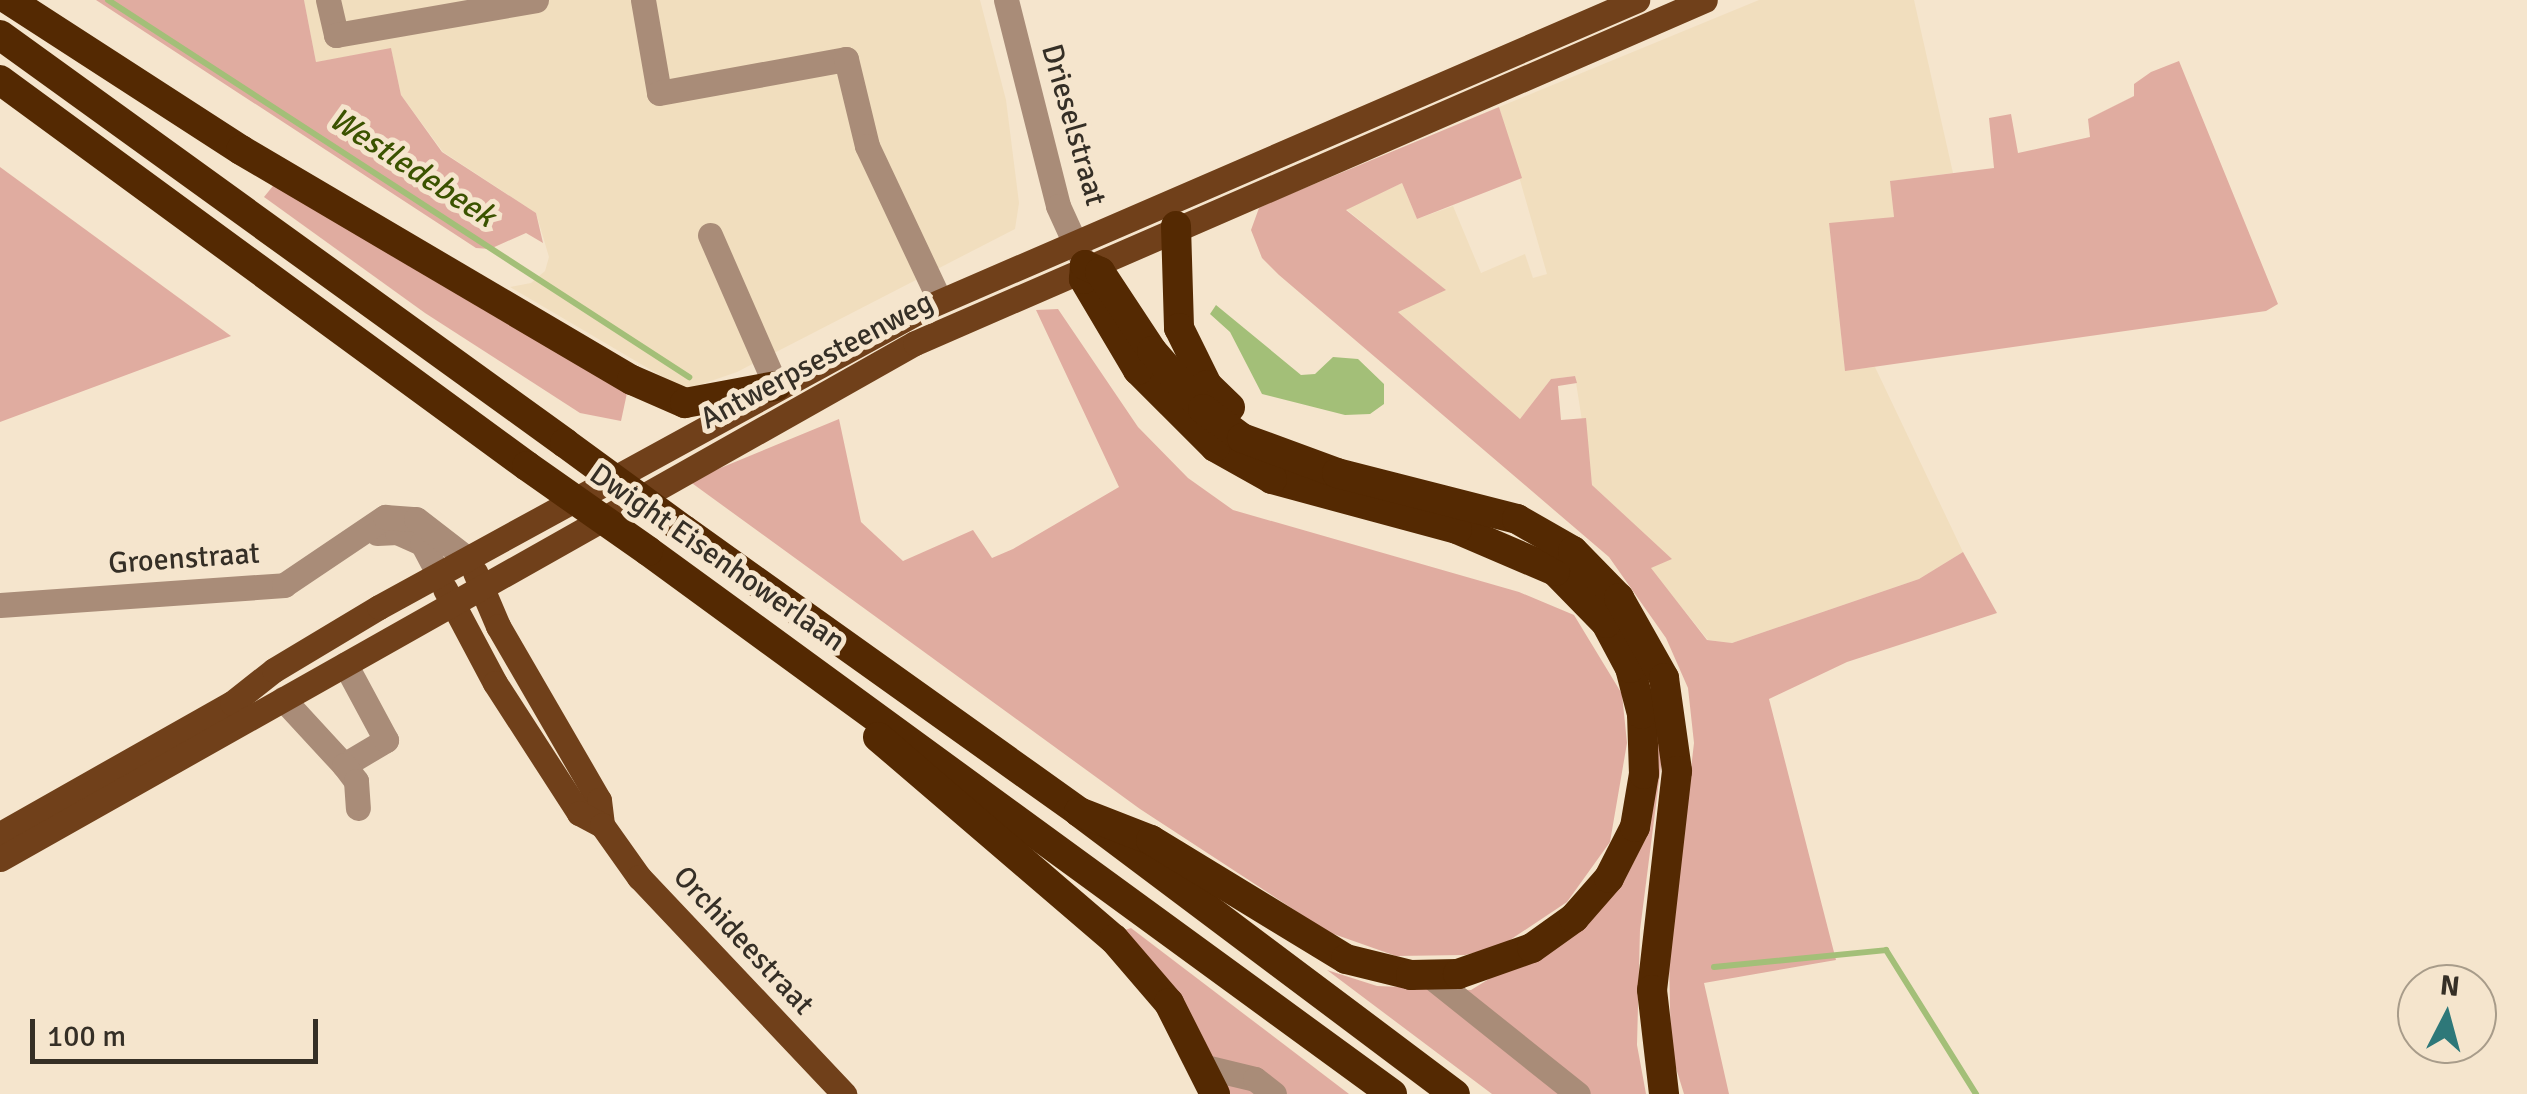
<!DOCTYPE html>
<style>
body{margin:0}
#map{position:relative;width:2527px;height:1094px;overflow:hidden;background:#f5e5cd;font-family:Signika,sans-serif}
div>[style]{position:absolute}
.built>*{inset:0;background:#f1debe}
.green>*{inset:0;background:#e0aca0}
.water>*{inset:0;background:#a3bf78}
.stream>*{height:6px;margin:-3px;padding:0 3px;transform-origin:3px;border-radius:3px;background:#a3bf78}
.minor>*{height:25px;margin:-12.5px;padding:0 12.5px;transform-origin:12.5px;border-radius:12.5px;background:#a98c78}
.major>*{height:25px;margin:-12.5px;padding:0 12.5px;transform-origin:12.5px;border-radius:12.5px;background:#70401a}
.highway>*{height:30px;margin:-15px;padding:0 15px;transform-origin:15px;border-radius:15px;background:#542902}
.highway-bridge>*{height:30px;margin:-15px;padding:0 15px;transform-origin:15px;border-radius:15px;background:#542902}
span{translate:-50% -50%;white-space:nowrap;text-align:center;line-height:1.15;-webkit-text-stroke:10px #f5e5cd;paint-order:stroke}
.street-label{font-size:30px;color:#352f26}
.water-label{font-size:32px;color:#3b5300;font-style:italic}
.north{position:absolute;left:2397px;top:964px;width:100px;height:100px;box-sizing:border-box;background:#f5e5cd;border:2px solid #a89c8a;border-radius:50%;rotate:6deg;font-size:28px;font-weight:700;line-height:40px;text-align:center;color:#352f26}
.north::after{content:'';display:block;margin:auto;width:35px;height:45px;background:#2e7879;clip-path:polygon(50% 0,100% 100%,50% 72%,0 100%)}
.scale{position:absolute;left:30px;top:1019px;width:288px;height:45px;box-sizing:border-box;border:5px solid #352f26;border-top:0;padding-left:12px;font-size:30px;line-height:35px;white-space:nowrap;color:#352f26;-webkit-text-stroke:8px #f5e5cd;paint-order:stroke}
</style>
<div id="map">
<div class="built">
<i style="clip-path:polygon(304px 0,980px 0,1006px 100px,1019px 203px,1015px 229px,737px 372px,685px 390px,510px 287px,531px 283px,545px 271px,549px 257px,536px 213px,443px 152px,401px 95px,391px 49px,316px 62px)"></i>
<i style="clip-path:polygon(1759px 0,1914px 0,1953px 173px,1891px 181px,1894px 217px,1829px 224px,1845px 370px,1875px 367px,1963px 552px,1919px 579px,1732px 643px,1708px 640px,1650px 568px,1671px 559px,1592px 485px,1575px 376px,1551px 379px,1520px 419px,1397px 311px,1445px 290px,1346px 209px,1402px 183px,1417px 219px,1453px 206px,1481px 273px,1525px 254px,1533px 278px,1547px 274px,1499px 107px)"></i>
</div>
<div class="green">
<i style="clip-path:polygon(96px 0,304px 0,316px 62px,391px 48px,401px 95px,442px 152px,536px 213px,543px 243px,526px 233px,490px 249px,476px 248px)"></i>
<i style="clip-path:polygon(2179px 61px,2278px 304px,2266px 311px,1845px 371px,1829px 223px,1894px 217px,1890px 181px,1994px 168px,1989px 118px,2011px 114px,2018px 153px,2090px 137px,2088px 119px,2134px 96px,2134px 84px,2151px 72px)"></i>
<i style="clip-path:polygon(1499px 107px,1522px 178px,1417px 219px,1402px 183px,1346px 210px,1446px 290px,1398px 312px,1520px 419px,1551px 379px,1575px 376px,1577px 383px,1558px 386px,1561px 420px,1586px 418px,1592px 485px,1672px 559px,1651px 568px,1707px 640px,1732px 643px,1919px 579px,1963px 552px,1997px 613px,1847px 662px,1769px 699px,1836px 960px,1704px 983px,1729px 1094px,1684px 1094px,1671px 1052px,1669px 959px,1694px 743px,1688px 688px,1666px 638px,1609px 557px,1279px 275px,1262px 258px,1251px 230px,1259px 208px,1271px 202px)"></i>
<i style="clip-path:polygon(0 167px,231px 336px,0 422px)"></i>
<i style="clip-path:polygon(277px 181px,627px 393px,621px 421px,580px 413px,425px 313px,264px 197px)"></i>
<i style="clip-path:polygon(1058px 309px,1138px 427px,1188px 478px,1233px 510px,1519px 592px,1574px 615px,1622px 694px,1627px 743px,1610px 842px,1567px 902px,1501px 946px,1465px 955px,1396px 956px,1328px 932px,1140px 809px,689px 481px,839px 419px,861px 522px,903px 561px,973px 530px,992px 558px,1013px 549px,1119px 487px,1036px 310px)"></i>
<i style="clip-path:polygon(1653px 717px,1663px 750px,1640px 930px,1637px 1045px,1646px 1094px,1492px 1094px,1327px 970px,1377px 986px,1471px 990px,1598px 912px)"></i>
<i style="clip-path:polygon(1131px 928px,1349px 1094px,1229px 1094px,1125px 930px)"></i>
</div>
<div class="water">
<i style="clip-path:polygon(1216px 305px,1301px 375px,1315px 374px,1333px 357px,1358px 359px,1384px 384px,1384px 404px,1370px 414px,1345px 415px,1262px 394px,1230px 332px,1210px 314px)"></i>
</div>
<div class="stream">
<i style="left:108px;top:0;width:693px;rotate:32.98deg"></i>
<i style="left:1714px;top:967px;width:173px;rotate:-5.6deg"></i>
<i style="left:1886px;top:950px;width:170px;rotate:58deg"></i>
</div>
<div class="minor">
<i style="left:328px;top:0;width:36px;rotate:77deg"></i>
<i style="left:336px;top:35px;width:203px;rotate:-9.9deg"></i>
<i style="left:643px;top:0;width:94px;rotate:80.2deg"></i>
<i style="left:659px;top:93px;width:190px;rotate:-10.3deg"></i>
<i style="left:846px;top:59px;width:89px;rotate:76.4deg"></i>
<i style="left:867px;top:146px;width:171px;rotate:64.8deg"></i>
<i style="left:1006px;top:0;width:212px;rotate:75.8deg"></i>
<i style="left:1058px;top:206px;width:63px;rotate:65.5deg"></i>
<i style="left:710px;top:235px;width:165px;rotate:66.4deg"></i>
<i style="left:377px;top:533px;width:20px;rotate:-3deg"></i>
<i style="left:397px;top:532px;width:27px;rotate:24deg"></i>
<i style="left:422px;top:543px;width:36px;rotate:62deg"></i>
<i style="left:0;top:605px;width:285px;rotate:-4deg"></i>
<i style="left:284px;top:585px;width:122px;rotate:-34deg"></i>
<i style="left:385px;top:517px;width:31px;rotate:4deg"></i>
<i style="left:416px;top:519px;width:67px;rotate:37.7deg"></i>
<i style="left:283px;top:699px;width:90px;rotate:47.3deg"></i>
<i style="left:344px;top:765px;width:49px;rotate:-30.8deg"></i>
<i style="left:386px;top:740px;width:86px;rotate:-118.3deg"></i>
<i style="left:344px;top:765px;width:20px;rotate:53deg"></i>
<i style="left:356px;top:781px;width:27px;rotate:86deg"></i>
<i style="left:1430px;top:976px;width:189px;rotate:38.6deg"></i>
<i style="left:1205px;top:1067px;width:51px;rotate:13.5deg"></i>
<i style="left:1255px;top:1079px;width:24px;rotate:38deg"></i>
</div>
<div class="major">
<i style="left:475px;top:572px;width:59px;rotate:66.9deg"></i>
<i style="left:498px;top:626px;width:201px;rotate:59.9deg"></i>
<i style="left:599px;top:800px;width:25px;rotate:83deg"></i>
<i style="left:445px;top:589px;width:106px;rotate:62deg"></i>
<i style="left:495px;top:683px;width:155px;rotate:57.1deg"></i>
<i style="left:579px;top:813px;width:26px;rotate:28deg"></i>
<i style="left:602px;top:825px;width:64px;rotate:54.6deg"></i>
<i style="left:639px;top:877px;width:299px;rotate:46.6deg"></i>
<i style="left:0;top:834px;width:266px;rotate:-29.5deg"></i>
<i style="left:232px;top:703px;width:53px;rotate:-38.2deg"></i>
<i style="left:274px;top:670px;width:122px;rotate:-31deg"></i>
<i style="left:379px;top:607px;width:623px;rotate:-28.71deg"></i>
<i style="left:925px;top:308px;width:776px;rotate:-23.39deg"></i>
<i style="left:0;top:859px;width:1050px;rotate:-29.42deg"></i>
<i style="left:915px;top:343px;width:861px;rotate:-23.47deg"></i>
</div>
<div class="highway">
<i style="left:9px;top:0;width:276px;rotate:32.9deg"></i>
<i style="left:241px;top:150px;width:454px;rotate:30.5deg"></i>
<i style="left:632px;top:380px;width:58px;rotate:23.5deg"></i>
<i style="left:685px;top:403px;width:93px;rotate:-10.6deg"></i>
<i style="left:0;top:35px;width:697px;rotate:35.83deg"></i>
<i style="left:0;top:80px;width:653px;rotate:36.22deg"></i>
<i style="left:1176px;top:226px;width:102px;rotate:88.3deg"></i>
<i style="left:1179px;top:328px;width:64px;rotate:63.8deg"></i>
<i style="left:1207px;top:385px;width:32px;rotate:44deg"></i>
<i style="left:684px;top:530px;width:485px;rotate:35.5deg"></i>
<i style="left:1079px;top:812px;width:470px;rotate:36.9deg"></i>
<i style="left:648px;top:551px;width:921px;rotate:36.12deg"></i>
<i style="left:878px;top:737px;width:311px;rotate:40.6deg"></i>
<i style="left:1114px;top:939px;width:84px;rotate:49.3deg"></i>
<i style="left:1169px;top:1003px;width:102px;rotate:63.2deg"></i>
<i style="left:1079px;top:812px;width:77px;rotate:21.3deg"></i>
<i style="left:1151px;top:840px;width:228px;rotate:31.4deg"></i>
<i style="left:1346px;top:959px;width:67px;rotate:13.8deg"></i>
<i style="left:1411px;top:975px;width:47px;rotate:-1.2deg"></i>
<i style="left:1458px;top:974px;width:78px;rotate:-19.4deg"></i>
<i style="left:1532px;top:948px;width:52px;rotate:-35.5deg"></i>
<i style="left:1574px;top:918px;width:53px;rotate:-48.8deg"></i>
<i style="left:1609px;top:878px;width:57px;rotate:-63deg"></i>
<i style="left:1635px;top:827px;width:54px;rotate:-80.4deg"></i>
<i style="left:1644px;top:774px;width:60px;rotate:-91.9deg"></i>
<i style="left:1642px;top:714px;width:48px;rotate:-104.6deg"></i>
<i style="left:1630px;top:668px;width:51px;rotate:-118.1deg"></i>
<i style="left:1606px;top:623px;width:73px;rotate:-134.4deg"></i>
<i style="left:1555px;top:571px;width:107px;rotate:-156.8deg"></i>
<i style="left:1457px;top:529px;width:192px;rotate:-164.9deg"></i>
<i style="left:1272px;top:479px;width:65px;rotate:-150.7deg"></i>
<i style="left:1215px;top:447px;width:109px;rotate:-135deg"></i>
<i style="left:1138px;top:370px;width:106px;rotate:-120.7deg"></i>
<i style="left:1084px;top:279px;width:14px;rotate:-86deg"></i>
<i style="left:1085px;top:265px;width:17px;rotate:25deg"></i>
<i style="left:1100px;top:272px;width:95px;rotate:56.6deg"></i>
<i style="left:1152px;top:351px;width:77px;rotate:48.7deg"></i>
<i style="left:1203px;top:409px;width:49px;rotate:36.6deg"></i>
<i style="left:1242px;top:438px;width:101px;rotate:20.2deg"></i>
<i style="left:1337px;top:473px;width:186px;rotate:14.3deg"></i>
<i style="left:1517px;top:519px;width:64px;rotate:29.7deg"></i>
<i style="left:1573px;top:551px;width:66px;rotate:45.6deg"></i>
<i style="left:1619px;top:598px;width:92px;rotate:60.6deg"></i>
<i style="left:1664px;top:678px;width:94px;rotate:82deg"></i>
<i style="left:1677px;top:771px;width:220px;rotate:96.5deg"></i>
<i style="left:1652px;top:990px;width:105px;rotate:83.4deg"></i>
</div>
<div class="highway-bridge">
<i style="left:565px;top:443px;width:147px;rotate:36.2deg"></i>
<i style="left:527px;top:466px;width:148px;rotate:35.1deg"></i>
</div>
<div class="street-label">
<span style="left:1073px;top:125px;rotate:74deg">Drieselstraat</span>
<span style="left:817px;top:361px;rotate:-28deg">Antwerpsesteenweg</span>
<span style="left:717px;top:558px;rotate:35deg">Dwight Eisenhowerlaan</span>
<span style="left:184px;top:559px;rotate:-4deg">Groenstraat</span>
<span style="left:743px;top:941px;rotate:47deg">Orchideestraat</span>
</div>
<div class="water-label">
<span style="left:412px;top:168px;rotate:33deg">Westledebeek</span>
</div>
<div class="north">N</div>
<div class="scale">100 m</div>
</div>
